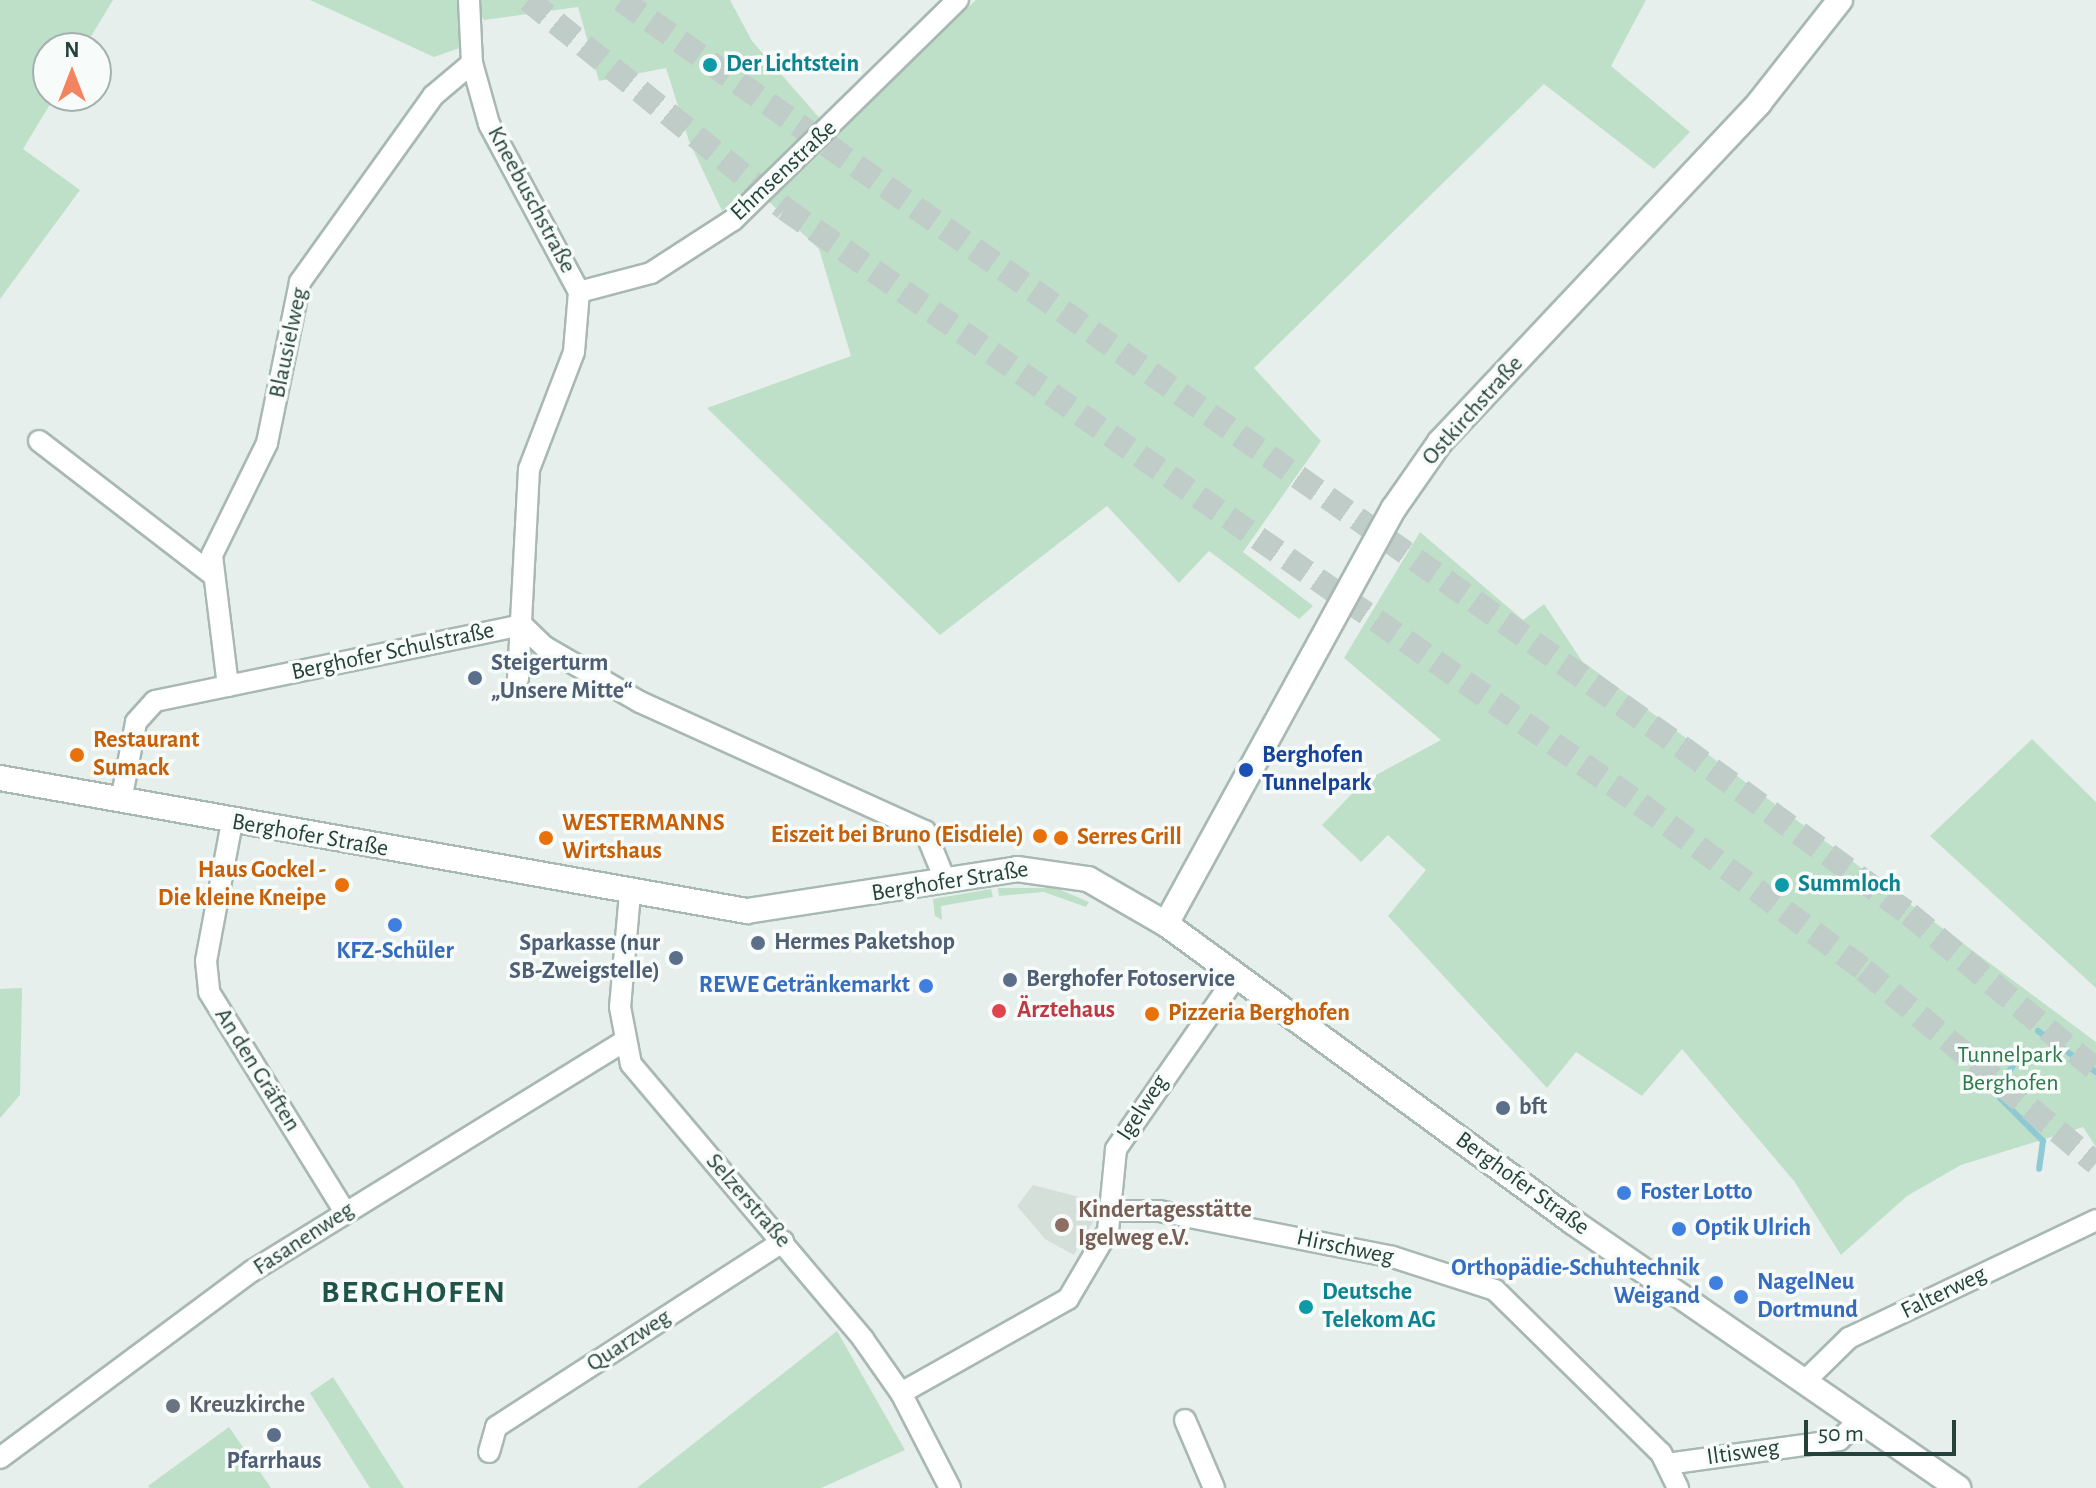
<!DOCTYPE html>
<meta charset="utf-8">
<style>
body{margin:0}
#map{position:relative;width:2096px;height:1488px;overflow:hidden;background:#e6efeb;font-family:"Alegreya Sans",sans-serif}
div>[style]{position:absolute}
.built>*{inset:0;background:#d4dfda}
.green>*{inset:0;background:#bfe0c8}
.stream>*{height:6px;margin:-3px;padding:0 3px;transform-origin:3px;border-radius:3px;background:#8ec9d4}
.highway-tunnel>*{height:24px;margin-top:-12px;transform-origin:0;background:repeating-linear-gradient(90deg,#bfccc8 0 24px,transparent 0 36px)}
.roads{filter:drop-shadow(2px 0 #a8b8b2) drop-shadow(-2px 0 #a8b8b2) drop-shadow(0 2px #a8b8b2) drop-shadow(0 -2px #a8b8b2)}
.street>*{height:20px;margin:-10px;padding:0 10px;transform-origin:10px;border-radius:10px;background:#fff}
.secondary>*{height:24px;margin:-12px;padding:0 12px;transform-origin:12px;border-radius:12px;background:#fff}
.dots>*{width:22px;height:22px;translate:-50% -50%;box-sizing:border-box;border:4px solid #f7fbf9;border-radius:50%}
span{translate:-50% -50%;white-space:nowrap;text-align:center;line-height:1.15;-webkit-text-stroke:7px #f7fbf9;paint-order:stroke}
.culture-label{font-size:24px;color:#0d838f;font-weight:700}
.left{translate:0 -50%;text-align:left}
.street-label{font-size:24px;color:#24423a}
.service-label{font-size:24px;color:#4e5e75;font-weight:700}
.right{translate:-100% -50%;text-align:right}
.food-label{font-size:24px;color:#c56008;font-weight:700}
.transit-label{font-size:24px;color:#164399;font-weight:700}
.shop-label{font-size:24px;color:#366cbe;font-weight:700}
.health-label{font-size:24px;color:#be3a42;font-weight:700}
.park-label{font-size:24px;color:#2d7a4b}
.education-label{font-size:24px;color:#785e54;font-weight:700}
.worship-label{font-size:24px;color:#5b616d;font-weight:700}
.district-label{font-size:32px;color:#1f5548;font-weight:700;letter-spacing:2px}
.north{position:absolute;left:32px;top:32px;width:80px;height:80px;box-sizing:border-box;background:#f7fbf9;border:2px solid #a3b1ad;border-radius:50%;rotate:0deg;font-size:22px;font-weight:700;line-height:32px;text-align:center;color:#24423a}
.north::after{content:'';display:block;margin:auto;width:28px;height:36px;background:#f4845f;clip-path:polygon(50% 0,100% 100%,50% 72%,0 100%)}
.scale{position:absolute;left:1804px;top:1420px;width:152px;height:36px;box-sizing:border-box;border:4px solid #24423a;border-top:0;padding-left:10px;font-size:24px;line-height:28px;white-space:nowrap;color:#24423a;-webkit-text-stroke:6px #f7fbf9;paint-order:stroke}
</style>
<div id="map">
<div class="built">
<i style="clip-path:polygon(1033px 1185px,1083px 1198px,1094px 1220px,1074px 1255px,1045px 1239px,1017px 1206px)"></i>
</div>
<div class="green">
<i style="clip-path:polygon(0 0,113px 0,84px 48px,48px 48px,48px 96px,55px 96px,23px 149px,80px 190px,0 299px)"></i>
<i style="clip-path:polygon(310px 0,730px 0,752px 41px,823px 122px,722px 211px,689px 141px,666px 68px,599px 81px,578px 7px,484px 20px,472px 3px,468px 45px,434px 57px)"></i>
<i style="clip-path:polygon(976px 0,1646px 0,1611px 66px,1690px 132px,1654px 169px,1544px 84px,1254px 368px,1321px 441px,1243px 552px,1313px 606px,1299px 619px,1209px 551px,1179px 583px,1107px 506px,940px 635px,707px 408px,851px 356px,819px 249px,765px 198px)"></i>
<i style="clip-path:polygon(1420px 532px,1523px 620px,1544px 604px,1582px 661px,2096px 1042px,2096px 1147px,2083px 1127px,1961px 1165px,1907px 1196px,1841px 1255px,1794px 1181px,1682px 1049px,1642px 1096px,1576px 1052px,1547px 1088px,1388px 916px,1426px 870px,1388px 835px,1361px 862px,1322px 825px,1363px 782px,1441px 740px,1344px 658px)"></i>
<i style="clip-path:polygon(2032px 739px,2096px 802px,2096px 988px,1930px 836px)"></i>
<i style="clip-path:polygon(998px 888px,1056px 888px,1089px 902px,1086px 907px,1044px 892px,999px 896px)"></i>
<i style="clip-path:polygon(991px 889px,993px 897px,941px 906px,942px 920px,935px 916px,933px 899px)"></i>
<i style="clip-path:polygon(22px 988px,20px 1095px,0 1118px,0 989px)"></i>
<i style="clip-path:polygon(837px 1331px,905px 1450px,821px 1488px,637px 1488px)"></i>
<i style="clip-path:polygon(333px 1377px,404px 1488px,370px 1488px,310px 1393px)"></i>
<i style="clip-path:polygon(229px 1427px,271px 1488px,150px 1488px,148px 1486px)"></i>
</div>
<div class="stream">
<i style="left:2038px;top:1031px;width:71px;rotate:35.3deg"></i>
<i style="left:2024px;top:1050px;width:37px;rotate:125deg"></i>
<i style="left:2003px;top:1080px;width:18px;rotate:99deg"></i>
<i style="left:2000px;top:1098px;width:61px;rotate:45deg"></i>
<i style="left:2043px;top:1141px;width:28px;rotate:98deg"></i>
</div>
<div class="highway-tunnel">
<i style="left:528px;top:0;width:331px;rotate:39.1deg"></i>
<i style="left:785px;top:209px;width:1042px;rotate:34.83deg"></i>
<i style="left:1640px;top:804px;width:279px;rotate:36.5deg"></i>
<i style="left:1864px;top:970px;width:302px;rotate:39.8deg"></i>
<i style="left:621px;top:0;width:1299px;rotate:35.16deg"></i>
<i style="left:1683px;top:748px;width:280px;rotate:36.3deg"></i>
<i style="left:1909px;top:914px;width:244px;rotate:39.8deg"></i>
</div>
<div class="roads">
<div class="street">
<i style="left:469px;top:0;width:63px;rotate:87.3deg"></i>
<i style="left:472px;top:63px;width:63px;rotate:74.4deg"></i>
<i style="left:489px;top:124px;width:191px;rotate:61.8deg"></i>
<i style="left:579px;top:292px;width:60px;rotate:94.8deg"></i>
<i style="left:574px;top:352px;width:125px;rotate:111deg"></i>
<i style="left:529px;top:469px;width:210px;rotate:93deg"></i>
<i style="left:579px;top:292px;width:74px;rotate:-14.8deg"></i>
<i style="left:651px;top:273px;width:98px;rotate:-32.9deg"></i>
<i style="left:733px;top:220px;width:315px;rotate:-44.4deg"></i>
<i style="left:39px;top:441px;width:218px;rotate:37.6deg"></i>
<i style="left:228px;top:686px;width:132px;rotate:-97deg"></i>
<i style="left:212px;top:555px;width:125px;rotate:-63.8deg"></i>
<i style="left:267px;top:443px;width:164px;rotate:-78.4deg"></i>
<i style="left:300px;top:282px;width:229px;rotate:-54.4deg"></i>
<i style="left:433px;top:96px;width:51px;rotate:-40.2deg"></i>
<i style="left:121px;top:801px;width:80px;rotate:-79.2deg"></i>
<i style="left:136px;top:722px;width:28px;rotate:-48deg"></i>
<i style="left:155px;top:701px;width:375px;rotate:-11.7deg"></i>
<i style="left:522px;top:625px;width:32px;rotate:44deg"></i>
<i style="left:545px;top:647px;width:110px;rotate:30.1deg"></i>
<i style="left:640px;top:702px;width:313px;rotate:24.4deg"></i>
<i style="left:925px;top:831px;width:53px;rotate:67.8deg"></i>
<i style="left:232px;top:822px;width:141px;rotate:100.6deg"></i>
<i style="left:206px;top:961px;width:31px;rotate:84deg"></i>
<i style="left:209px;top:992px;width:259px;rotate:58.3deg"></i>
<i style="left:630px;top:893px;width:114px;rotate:95deg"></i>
<i style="left:620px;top:1007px;width:58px;rotate:79.1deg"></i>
<i style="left:631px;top:1064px;width:360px;rotate:49.8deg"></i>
<i style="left:863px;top:1339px;width:66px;rotate:54.9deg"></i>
<i style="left:901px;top:1393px;width:107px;rotate:62.7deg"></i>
<i style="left:1112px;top:1211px;width:47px"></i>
<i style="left:1159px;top:1211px;width:238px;rotate:11.1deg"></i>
<i style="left:1393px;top:1257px;width:107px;rotate:17.9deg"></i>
<i style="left:1495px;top:1290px;width:233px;rotate:44.5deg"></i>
<i style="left:1661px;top:1453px;width:39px;rotate:64deg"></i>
<i style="left:1804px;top:1382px;width:63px;rotate:-44.4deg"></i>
<i style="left:1849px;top:1338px;width:274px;rotate:-25.5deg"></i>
<i style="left:901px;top:1393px;width:192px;rotate:-29.4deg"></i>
<i style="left:1068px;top:1299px;width:79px;rotate:-59.5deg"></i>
<i style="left:1108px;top:1231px;width:82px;rotate:-84.4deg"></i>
<i style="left:1116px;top:1149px;width:212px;rotate:-55.2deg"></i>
<i style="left:1185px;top:1420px;width:74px;rotate:66.9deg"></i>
<i style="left:489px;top:1452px;width:26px;rotate:-74deg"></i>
<i style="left:496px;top:1427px;width:342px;rotate:-32.9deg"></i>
<i style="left:0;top:1458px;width:314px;rotate:-36.6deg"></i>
<i style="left:252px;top:1271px;width:436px;rotate:-31.7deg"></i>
<i style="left:1667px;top:1464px;width:174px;rotate:-7.9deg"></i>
<i style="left:1839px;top:1440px;width:28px;rotate:-44deg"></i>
</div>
<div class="secondary">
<i style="left:0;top:778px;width:759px;rotate:10.1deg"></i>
<i style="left:747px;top:911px;width:273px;rotate:-8.8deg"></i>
<i style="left:1017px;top:869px;width:72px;rotate:8deg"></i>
<i style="left:1088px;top:879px;width:90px;rotate:30deg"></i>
<i style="left:1166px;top:924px;width:504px;rotate:36.21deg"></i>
<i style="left:1573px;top:1222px;width:468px;rotate:34.6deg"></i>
<i style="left:1166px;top:924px;width:474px;rotate:-61.3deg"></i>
<i style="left:1394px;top:508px;width:80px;rotate:-55.1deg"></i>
<i style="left:1440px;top:442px;width:465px;rotate:-46.7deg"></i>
<i style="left:1759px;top:103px;width:131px;rotate:-51.8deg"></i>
</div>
</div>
<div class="dots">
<i style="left:710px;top:65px;background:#0f9aa8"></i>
<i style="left:475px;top:678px;background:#5c6f8a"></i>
<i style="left:77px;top:755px;background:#e8710a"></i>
<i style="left:1246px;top:770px;background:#1a4fb4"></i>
<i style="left:1040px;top:836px;background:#e8710a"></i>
<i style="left:546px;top:838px;background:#e8710a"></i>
<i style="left:1061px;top:838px;background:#e8710a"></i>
<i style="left:342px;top:885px;background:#e8710a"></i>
<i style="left:1782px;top:885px;background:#0f9aa8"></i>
<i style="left:395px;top:925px;background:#3f7fe0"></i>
<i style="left:758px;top:943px;background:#5c6f8a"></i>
<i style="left:676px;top:958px;background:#5c6f8a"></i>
<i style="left:1010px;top:980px;background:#5c6f8a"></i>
<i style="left:926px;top:986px;background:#3f7fe0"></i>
<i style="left:999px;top:1011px;background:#e0444e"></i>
<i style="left:1152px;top:1014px;background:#e8710a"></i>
<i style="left:1503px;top:1108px;background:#5c6f8a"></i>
<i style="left:1624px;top:1193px;background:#3f7fe0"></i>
<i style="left:1062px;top:1225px;background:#8d6e63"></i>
<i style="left:1679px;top:1229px;background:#3f7fe0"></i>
<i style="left:1716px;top:1283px;background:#3f7fe0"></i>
<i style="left:1741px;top:1297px;background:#3f7fe0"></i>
<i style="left:1306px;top:1307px;background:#0f9aa8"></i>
<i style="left:173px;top:1406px;background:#6b7280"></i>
<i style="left:274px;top:1435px;background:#5c6f8a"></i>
</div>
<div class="culture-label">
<span class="left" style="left:726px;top:65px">Der Lichtstein</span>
<span class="left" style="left:1798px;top:885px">Summloch</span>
<span class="left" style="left:1322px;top:1307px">Deutsche<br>Telekom AG</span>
</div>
<div class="street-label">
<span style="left:784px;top:171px;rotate:-43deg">Ehmsenstraße</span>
<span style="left:531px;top:200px;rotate:62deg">Kneebuschstraße</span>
<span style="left:289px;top:343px;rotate:-78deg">Blausielweg</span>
<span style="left:1473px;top:411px;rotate:-48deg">Ostkirchstraße</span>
<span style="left:393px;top:652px;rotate:-12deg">Berghofer Schulstraße</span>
<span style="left:310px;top:836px;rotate:10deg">Berghofer Straße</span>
<span style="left:950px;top:882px;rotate:-9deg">Berghofer Straße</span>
<span style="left:257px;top:1070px;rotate:58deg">An den Gräften</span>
<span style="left:1143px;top:1108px;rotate:-57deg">Igelweg</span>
<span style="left:1522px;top:1184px;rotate:36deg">Berghofer Straße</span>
<span style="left:748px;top:1201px;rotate:49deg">Selzerstraße</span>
<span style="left:304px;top:1239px;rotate:-33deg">Fasanenweg</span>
<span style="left:1345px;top:1248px;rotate:12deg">Hirschweg</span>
<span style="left:1944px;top:1293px;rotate:-26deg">Falterweg</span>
<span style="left:629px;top:1341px;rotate:-33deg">Quarzweg</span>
<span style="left:1743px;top:1453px;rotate:-8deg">Iltisweg</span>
</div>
<div class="service-label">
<span class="left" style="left:491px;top:678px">Steigerturm<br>„Unsere Mitte“</span>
<span class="left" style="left:774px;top:943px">Hermes Paketshop</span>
<span class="right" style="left:660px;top:958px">Sparkasse (nur<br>SB-Zweigstelle)</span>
<span class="left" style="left:1026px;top:980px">Berghofer Fotoservice</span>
<span class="left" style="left:1519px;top:1108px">bft</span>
<span style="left:274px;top:1462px">Pfarrhaus</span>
</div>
<div class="food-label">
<span class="left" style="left:93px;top:755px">Restaurant<br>Sumack</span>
<span class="left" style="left:562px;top:838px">WESTERMANNS<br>Wirtshaus</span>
<span class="right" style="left:1024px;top:836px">Eiszeit bei Bruno (Eisdiele)</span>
<span class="left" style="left:1077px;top:838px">Serres Grill</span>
<span class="right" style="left:326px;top:885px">Haus Gockel -<br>Die kleine Kneipe</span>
<span class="left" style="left:1168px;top:1014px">Pizzeria Berghofen</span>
</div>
<div class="transit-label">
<span class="left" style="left:1262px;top:770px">Berghofen<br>Tunnelpark</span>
</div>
<div class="shop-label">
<span style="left:395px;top:952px">KFZ-Schüler</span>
<span class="right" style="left:910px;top:986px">REWE Getränkemarkt</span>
<span class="left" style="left:1640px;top:1193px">Foster Lotto</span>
<span class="left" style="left:1695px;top:1229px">Optik Ulrich</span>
<span class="right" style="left:1700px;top:1283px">Orthopädie-Schuhtechnik<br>Weigand</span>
<span class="left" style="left:1757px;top:1297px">NagelNeu<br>Dortmund</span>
</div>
<div class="health-label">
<span class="left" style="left:1017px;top:1011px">Ärztehaus</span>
</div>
<div class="park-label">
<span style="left:2010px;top:1070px">Tunnelpark<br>Berghofen</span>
</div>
<div class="education-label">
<span class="left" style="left:1078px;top:1225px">Kindertagesstätte<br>Igelweg e.V.</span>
</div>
<div class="worship-label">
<span class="left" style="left:189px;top:1406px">Kreuzkirche</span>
</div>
<div class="district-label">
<span style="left:414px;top:1292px">BERGHOFEN</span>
</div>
<div class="north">N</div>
<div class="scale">50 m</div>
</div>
